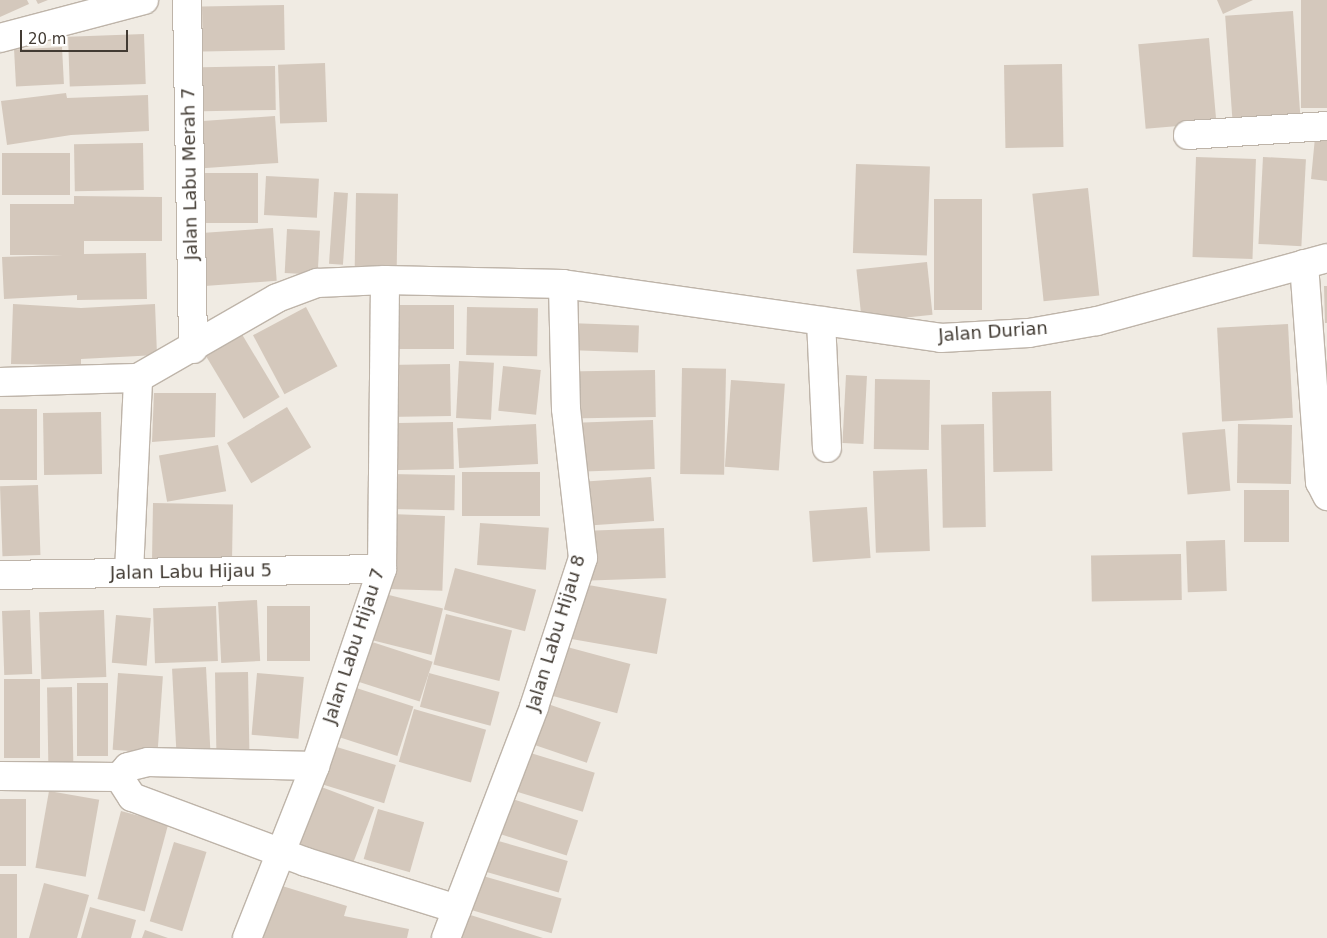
<!DOCTYPE html>
<style>
body{margin:0}
#map{position:relative;width:1327px;height:938px;overflow:hidden;background:#f0ebe3;font-family:"DejaVu Sans",sans-serif}
div>[style]{position:absolute}
.building>*{inset:0;background:#d4c8bc;transform-origin:0 0}
.roads{filter:drop-shadow(1px 0 #beb4a9) drop-shadow(-1px 0 #beb4a9) drop-shadow(0 1px #beb4a9) drop-shadow(0 -1px #beb4a9)}
.minor>*{height:28px;margin:-14px;padding:0 14px;transform-origin:14px;border-radius:14px;background:#fff}
span{translate:-50% -50%;white-space:nowrap;text-align:center;line-height:1.15;-webkit-text-stroke:4px #fff;paint-order:stroke}
.street-label{font-size:18px;color:#423b33}
.scale{position:absolute;left:20px;top:30px;width:108px;height:22px;box-sizing:border-box;border:2px solid #423b33;border-top:0;padding-left:6px;font-size:15px;line-height:18px;white-space:nowrap;color:#423b33;-webkit-text-stroke:4px #fff;paint-order:stroke}
</style>
<div id="map">
<div class="building">
<i style="clip-path:polygon(0 0,27px 0,29px 4px,0 17px)"></i>
<i style="clip-path:polygon(36px 0,48px 0,38px 4px)"></i>
<i style="clip-path:polygon(1217px 0,1253px 0,1223px 14px)"></i>
<i style="left:1301px;top:0;width:26px;height:108px"></i>
<i style="left:284px;top:5px;width:45px;height:82px;rotate:89deg"></i>
<i style="left:1293px;top:11px;width:113px;height:68px;rotate:86deg"></i>
<i style="left:144px;top:34px;width:50px;height:76px;rotate:88deg"></i>
<i style="left:1209px;top:38px;width:85px;height:71px;rotate:85deg"></i>
<i style="left:62px;top:47px;width:37px;height:48px;rotate:87deg"></i>
<i style="left:325px;top:63px;width:59px;height:47px;rotate:88deg"></i>
<i style="left:1062px;top:64px;width:83px;height:58px;rotate:89deg"></i>
<i style="left:275px;top:66px;width:44px;height:86px;rotate:89deg"></i>
<i style="clip-path:polygon(66px 93px,67px 98px,148px 95px,149px 131px,71px 135px,7px 145px,1px 101px)"></i>
<i style="left:275px;top:116px;width:47px;height:83px;rotate:86deg"></i>
<i style="clip-path:polygon(1316px 127px,1327px 129px,1327px 181px,1311px 179px)"></i>
<i style="left:143px;top:143px;width:47px;height:69px;rotate:89deg"></i>
<i style="left:70px;top:153px;width:42px;height:68px;rotate:90deg"></i>
<i style="left:1196px;top:157px;width:60px;height:100px;rotate:2deg"></i>
<i style="left:1263px;top:157px;width:43px;height:87px;rotate:3deg"></i>
<i style="left:856px;top:164px;width:74px;height:89px;rotate:2deg"></i>
<i style="left:258px;top:173px;width:50px;height:60px;rotate:90deg"></i>
<i style="left:266px;top:176px;width:53px;height:39px;rotate:3deg"></i>
<i style="left:1088px;top:188px;width:108px;height:56px;rotate:84deg"></i>
<i style="left:334px;top:192px;width:14px;height:72px;rotate:4deg"></i>
<i style="left:356px;top:193px;width:42px;height:76px;rotate:1deg"></i>
<i style="clip-path:polygon(74px 196px,162px 197px,162px 241px,84px 241px,84px 254px,146px 253px,147px 299px,77px 300px,77px 295px,4px 299px,2px 257px,63px 255px,10px 255px,10px 204px,74px 204px)"></i>
<i style="left:934px;top:199px;width:48px;height:111px"></i>
<i style="left:273px;top:228px;width:53px;height:79px;rotate:86deg"></i>
<i style="left:287px;top:229px;width:33px;height:44px;rotate:3deg"></i>
<i style="left:927px;top:262px;width:53px;height:71px;rotate:84deg"></i>
<i style="clip-path:polygon(1324px 286px,1327px 286px,1327px 323px,1325px 323px)"></i>
<i style="clip-path:polygon(13px 304px,81px 308px,155px 304px,157px 355px,81px 359px,81px 365px,11px 364px)"></i>
<i style="left:388px;top:305px;width:66px;height:44px"></i>
<i style="left:306px;top:307px;width:67px;height:60px;rotate:62deg"></i>
<i style="left:467px;top:307px;width:71px;height:48px;rotate:1deg"></i>
<i style="left:568px;top:323px;width:71px;height:27px;rotate:2deg"></i>
<i style="left:1288px;top:324px;width:94px;height:71px;rotate:87deg"></i>
<i style="left:240px;top:331px;width:77px;height:42px;rotate:59deg"></i>
<i style="left:459px;top:361px;width:35px;height:57px;rotate:3deg"></i>
<i style="left:450px;top:364px;width:52px;height:64px;rotate:89deg"></i>
<i style="left:503px;top:366px;width:38px;height:45px;rotate:6deg"></i>
<i style="left:682px;top:368px;width:44px;height:106px;rotate:1deg"></i>
<i style="left:655px;top:370px;width:47px;height:87px;rotate:89deg"></i>
<i style="left:846px;top:375px;width:21px;height:68px;rotate:3deg"></i>
<i style="left:875px;top:379px;width:55px;height:70px;rotate:1deg"></i>
<i style="left:731px;top:380px;width:54px;height:87px;rotate:4deg"></i>
<i style="left:1051px;top:391px;width:80px;height:59px;rotate:89deg"></i>
<i style="clip-path:polygon(154px 393px,216px 393px,215px 437px,152px 442px)"></i>
<i style="left:287px;top:407px;width:47px;height:70px;rotate:59deg"></i>
<i style="left:0;top:409px;width:37px;height:71px"></i>
<i style="left:101px;top:412px;width:62px;height:58px;rotate:89deg"></i>
<i style="left:653px;top:420px;width:49px;height:77px;rotate:88deg"></i>
<i style="left:453px;top:422px;width:47px;height:67px;rotate:89deg"></i>
<i style="left:536px;top:424px;width:40px;height:79px;rotate:87deg"></i>
<i style="left:984px;top:424px;width:103px;height:43px;rotate:89deg"></i>
<i style="left:1238px;top:424px;width:54px;height:59px;rotate:1deg"></i>
<i style="left:1225px;top:429px;width:62px;height:43px;rotate:85deg"></i>
<i style="left:218px;top:445px;width:47px;height:60px;rotate:80deg"></i>
<i style="left:927px;top:469px;width:82px;height:54px;rotate:88deg"></i>
<i style="left:540px;top:472px;width:44px;height:78px;rotate:90deg"></i>
<i style="left:390px;top:474px;width:65px;height:35px;rotate:1deg"></i>
<i style="left:651px;top:477px;width:44px;height:65px;rotate:86deg"></i>
<i style="left:38px;top:485px;width:70px;height:38px;rotate:88deg"></i>
<i style="left:1244px;top:490px;width:45px;height:52px"></i>
<i style="left:153px;top:503px;width:80px;height:56px;rotate:1deg"></i>
<i style="left:867px;top:507px;width:51px;height:58px;rotate:86deg"></i>
<i style="left:390px;top:514px;width:55px;height:75px;rotate:2deg"></i>
<i style="left:480px;top:523px;width:69px;height:42px;rotate:4deg"></i>
<i style="left:664px;top:528px;width:50px;height:76px;rotate:88deg"></i>
<i style="left:1225px;top:540px;width:51px;height:39px;rotate:88deg"></i>
<i style="left:1181px;top:554px;width:46px;height:90px;rotate:89deg"></i>
<i style="left:455px;top:568px;width:84px;height:43px;rotate:15deg"></i>
<i style="left:577px;top:583px;width:91px;height:56px;rotate:10deg"></i>
<i style="left:377px;top:592px;width:68px;height:48px;rotate:14deg"></i>
<i style="left:257px;top:600px;width:61px;height:39px;rotate:87deg"></i>
<i style="left:216px;top:606px;width:55px;height:63px;rotate:88deg"></i>
<i style="left:310px;top:606px;width:55px;height:43px;rotate:90deg"></i>
<i style="left:30px;top:610px;width:64px;height:28px;rotate:88deg"></i>
<i style="left:104px;top:610px;width:67px;height:65px;rotate:88deg"></i>
<i style="left:446px;top:614px;width:68px;height:52px;rotate:14deg"></i>
<i style="left:116px;top:615px;width:35px;height:48px;rotate:5deg"></i>
<i style="left:366px;top:640px;width:70px;height:42px;rotate:18deg"></i>
<i style="left:556px;top:644px;width:77px;height:51px;rotate:15deg"></i>
<i style="left:206px;top:667px;width:86px;height:34px;rotate:87deg"></i>
<i style="left:248px;top:672px;width:87px;height:33px;rotate:89deg"></i>
<i style="left:118px;top:673px;width:45px;height:77px;rotate:4deg"></i>
<i style="left:257px;top:673px;width:47px;height:62px;rotate:5deg"></i>
<i style="left:429px;top:673px;width:73px;height:35px;rotate:15deg"></i>
<i style="left:4px;top:679px;width:36px;height:79px"></i>
<i style="left:108px;top:683px;width:73px;height:31px;rotate:90deg"></i>
<i style="left:344px;top:684px;width:73px;height:52px;rotate:18deg"></i>
<i style="left:72px;top:687px;width:75px;height:25px;rotate:89deg"></i>
<i style="left:545px;top:703px;width:59px;height:43px;rotate:19deg"></i>
<i style="left:414px;top:709px;width:75px;height:55px;rotate:16deg"></i>
<i style="left:327px;top:744px;width:72px;height:40px;rotate:17deg"></i>
<i style="left:524px;top:751px;width:74px;height:41px;rotate:17deg"></i>
<i style="left:311px;top:783px;width:68px;height:70px;rotate:21deg"></i>
<i style="left:49px;top:791px;width:51px;height:78px;rotate:10deg"></i>
<i style="left:503px;top:796px;width:79px;height:37px;rotate:18deg"></i>
<i style="left:26px;top:799px;width:67px;height:26px;rotate:90deg"></i>
<i style="left:378px;top:809px;width:48px;height:52px;rotate:16deg"></i>
<i style="left:121px;top:811px;width:49px;height:91px;rotate:15deg"></i>
<i style="left:488px;top:838px;width:83px;height:33px;rotate:16deg"></i>
<i style="left:174px;top:842px;width:34px;height:83px;rotate:17deg"></i>
<i style="left:0;top:874px;width:17px;height:64px"></i>
<i style="left:476px;top:874px;width:89px;height:36px;rotate:16deg"></i>
<i style="clip-path:polygon(44px 883px,89px 895px,77px 938px,29px 938px)"></i>
<i style="clip-path:polygon(279px 885px,347px 906px,344px 916px,409px 929px,407px 938px,263px 938px)"></i>
<i style="clip-path:polygon(90px 907px,136px 920px,131px 938px,81px 938px)"></i>
<i style="clip-path:polygon(461px 912px,543px 938px,453px 938px)"></i>
<i style="clip-path:polygon(145px 930px,168px 938px,142px 938px)"></i>
</div>
<div class="roads">
<div class="minor">
<i style="left:187px;top:0;width:349px;rotate:89deg"></i>
<i style="left:0;top:38px;width:149px;rotate:-14.8deg"></i>
<i style="left:1188px;top:135px;width:139px;rotate:-3.7deg"></i>
<i style="left:1304px;top:264px;width:219px;rotate:85.8deg"></i>
<i style="left:1320px;top:482px;width:16px;rotate:63deg"></i>
<i style="left:821px;top:321px;width:127px;rotate:87.3deg"></i>
<i style="left:0;top:382px;width:138px;rotate:-1.7deg"></i>
<i style="left:138px;top:378px;width:160px;rotate:-29.9deg"></i>
<i style="left:277px;top:298px;width:43px;rotate:-20.6deg"></i>
<i style="left:317px;top:283px;width:68px;rotate:-2.5deg"></i>
<i style="left:385px;top:280px;width:178px;rotate:1.3deg"></i>
<i style="left:563px;top:284px;width:382px;rotate:8.1deg"></i>
<i style="left:941px;top:338px;width:88px;rotate:-3.3deg"></i>
<i style="left:1029px;top:333px;width:69px;rotate:-10deg"></i>
<i style="left:1097px;top:321px;width:238px;rotate:-15.3deg"></i>
<i style="left:129px;top:572px;width:194px;rotate:-87.3deg"></i>
<i style="left:0;top:575px;width:382px;rotate:-0.9deg"></i>
<i style="left:0;top:776px;width:119px;rotate:0.5deg"></i>
<i style="left:119px;top:777px;width:13px;rotate:-48deg"></i>
<i style="left:128px;top:767px;width:21px;rotate:-14deg"></i>
<i style="left:148px;top:762px;width:167px;rotate:1.4deg"></i>
<i style="left:119px;top:777px;width:24px;rotate:57deg"></i>
<i style="left:132px;top:797px;width:186px;rotate:20.5deg"></i>
<i style="left:306px;top:862px;width:158px;rotate:17.3deg"></i>
<i style="left:247px;top:938px;width:185px;rotate:-68.4deg"></i>
<i style="left:315px;top:766px;width:208px;rotate:-71.2deg"></i>
<i style="left:382px;top:569px;width:289px;rotate:-89.4deg"></i>
<i style="left:446px;top:938px;width:247px;rotate:-69.1deg"></i>
<i style="left:534px;top:707px;width:157px;rotate:-71.8deg"></i>
<i style="left:583px;top:558px;width:150px;rotate:-96.5deg"></i>
<i style="left:566px;top:409px;width:125px;rotate:-91.4deg"></i>
</div>
</div>
<div class="street-label">
<span style="left:190px;top:174px;rotate:-91deg">Jalan Labu Merah 7</span>
<span style="left:993px;top:332px;rotate:-4deg">Jalan Durian</span>
<span style="left:191px;top:572px;rotate:-1deg">Jalan Labu Hijau 5</span>
<span style="left:556px;top:633px;rotate:-73deg">Jalan Labu Hijau 8</span>
<span style="left:354px;top:646px;rotate:-72deg">Jalan Labu Hijau 7</span>
</div>
<div class="scale">20 m</div>
</div>
